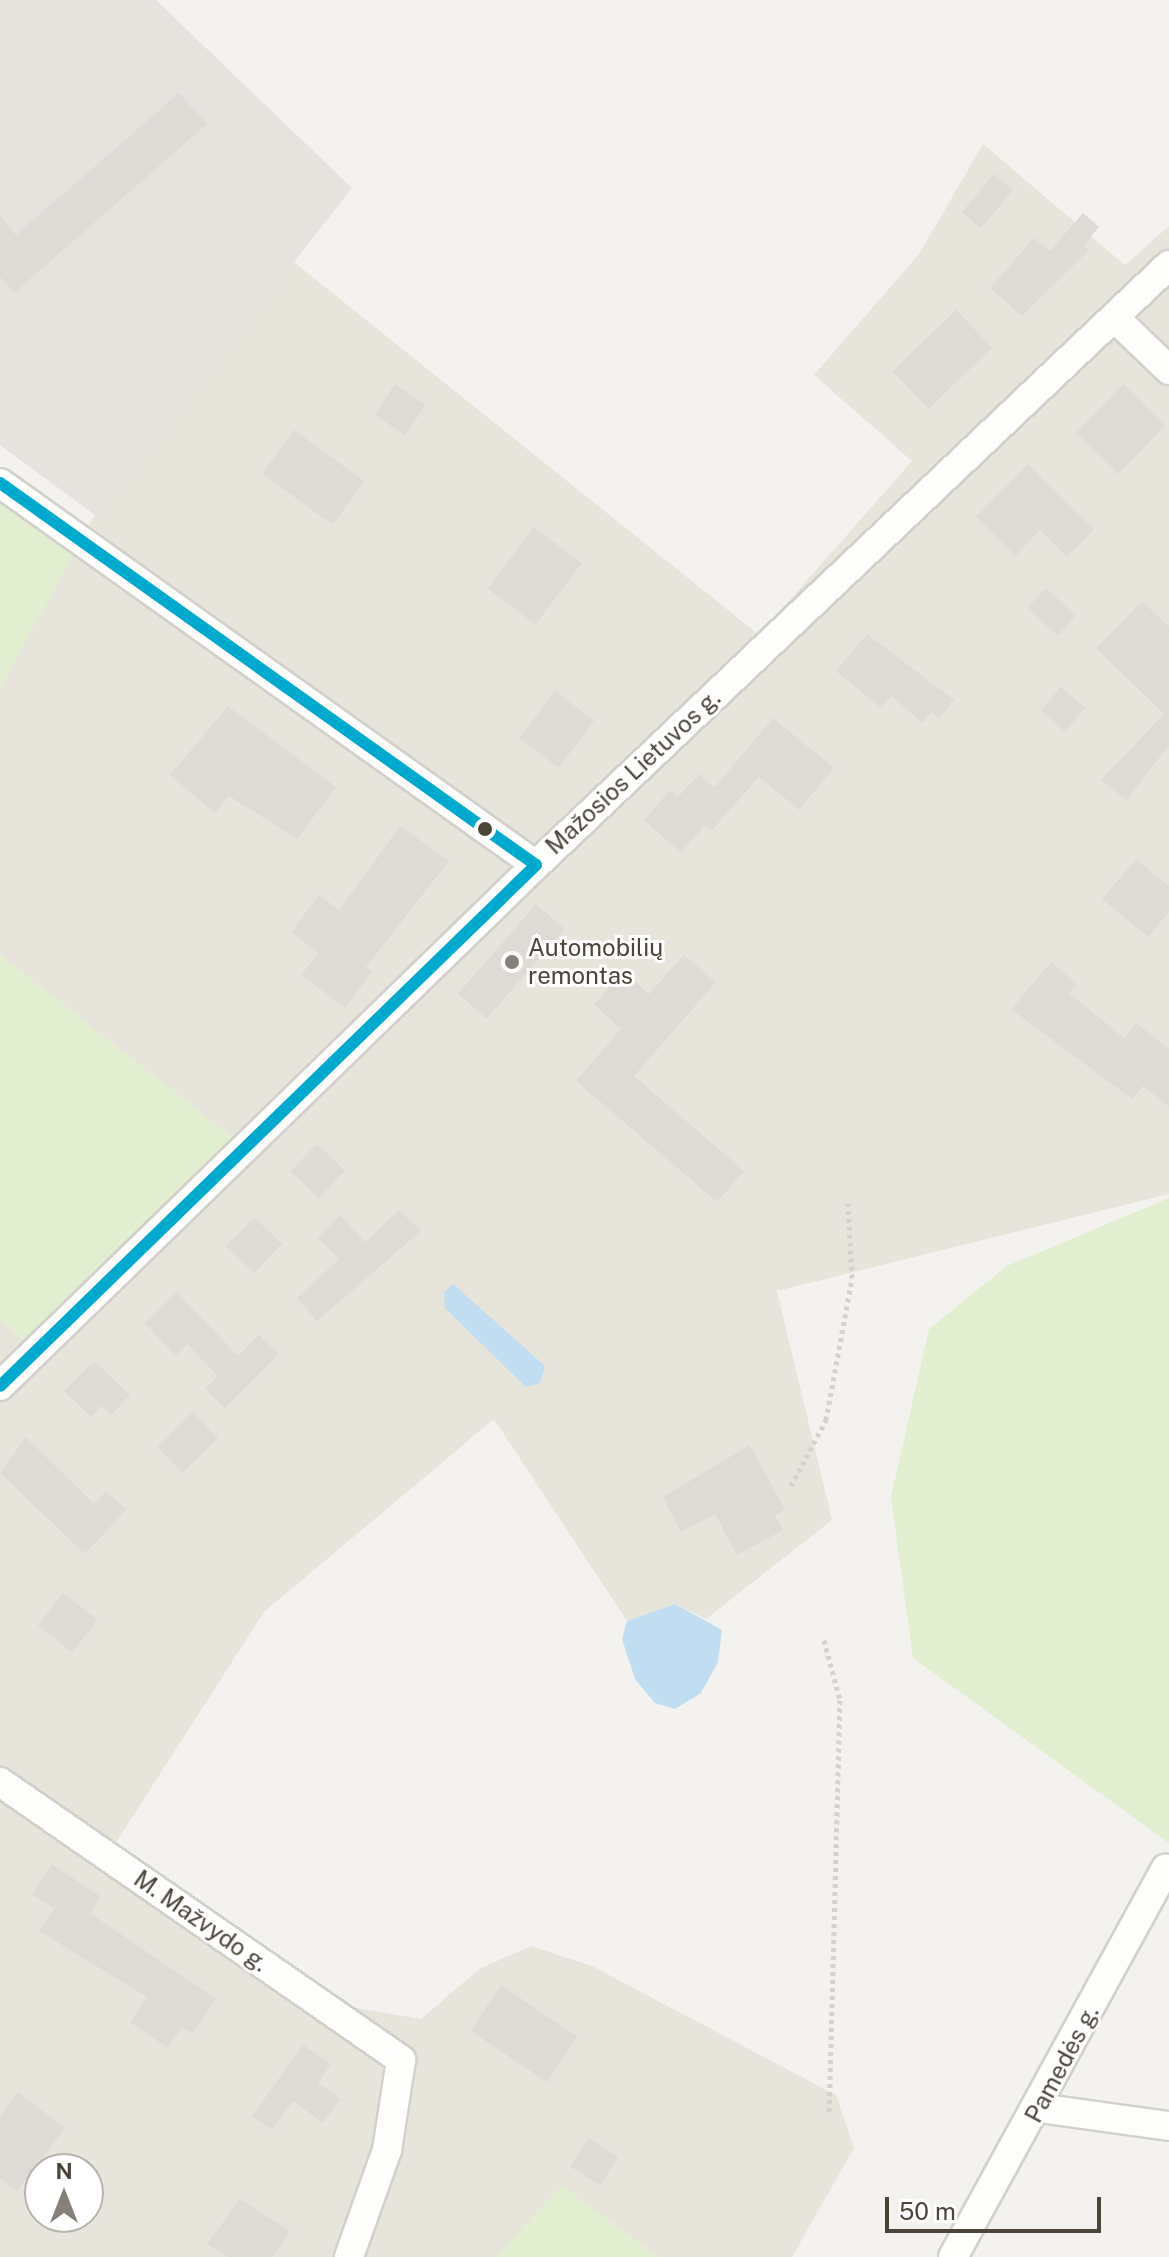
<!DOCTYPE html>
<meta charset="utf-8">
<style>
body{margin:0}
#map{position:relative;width:1169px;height:2257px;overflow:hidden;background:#f4f2ee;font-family:"Public Sans",sans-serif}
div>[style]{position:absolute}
.residential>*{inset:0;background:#e7e4dc}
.industrial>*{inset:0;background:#e6e2de}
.green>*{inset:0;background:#e1eecf}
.water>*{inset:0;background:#c0ddf1}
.building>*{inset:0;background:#dedbd6;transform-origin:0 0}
.path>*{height:5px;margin-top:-2.5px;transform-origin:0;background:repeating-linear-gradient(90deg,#d3d2cc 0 4px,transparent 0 8px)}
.roads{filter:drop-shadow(2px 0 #d2d0cb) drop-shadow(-2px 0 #d2d0cb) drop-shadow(0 2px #d2d0cb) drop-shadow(0 -2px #d2d0cb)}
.minor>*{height:28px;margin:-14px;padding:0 14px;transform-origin:14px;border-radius:14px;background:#fdfdfc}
.bus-1>*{height:12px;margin:-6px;padding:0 6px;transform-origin:6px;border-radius:6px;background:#00a9ce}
.dots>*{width:22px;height:22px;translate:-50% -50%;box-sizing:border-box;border:4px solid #fff;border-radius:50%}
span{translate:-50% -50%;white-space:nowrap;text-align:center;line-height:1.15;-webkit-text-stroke:6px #fff;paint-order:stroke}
.street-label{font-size:24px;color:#4b4439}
.poi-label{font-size:24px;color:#4b4439}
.left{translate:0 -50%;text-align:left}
.north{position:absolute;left:24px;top:2153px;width:80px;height:80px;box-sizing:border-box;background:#fff;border:2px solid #b7b4b0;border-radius:50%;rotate:0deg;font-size:22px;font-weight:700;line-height:32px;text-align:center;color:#4b4439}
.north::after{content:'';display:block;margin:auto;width:28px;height:36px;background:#868178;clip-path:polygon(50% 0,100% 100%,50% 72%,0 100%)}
.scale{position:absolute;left:885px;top:2197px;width:216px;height:36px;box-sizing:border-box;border:4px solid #4b4439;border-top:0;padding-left:10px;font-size:24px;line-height:28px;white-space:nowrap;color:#4b4439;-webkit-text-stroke:6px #fff;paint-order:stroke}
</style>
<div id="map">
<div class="residential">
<i style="clip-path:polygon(evenodd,983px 144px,1125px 265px,1169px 226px,1169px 1194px,777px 1291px,832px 1520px,706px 1619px,675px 1604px,627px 1621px,494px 1419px,264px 1612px,115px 1844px,356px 2008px,421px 2019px,479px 1969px,531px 1946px,592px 1966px,836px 2095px,854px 2148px,792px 2257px,658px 2257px,562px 2186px,496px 2257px,0 2257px,0 1321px,24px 1340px,233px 1138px,0 955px,0 687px,95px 515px,294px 262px,759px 635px,912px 461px,814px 375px,919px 254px,983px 144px,40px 2169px,88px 2169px,88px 2217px,40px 2217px,40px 2169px)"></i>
</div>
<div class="industrial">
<i style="clip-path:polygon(0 0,156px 0,352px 188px,95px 515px,0 445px)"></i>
</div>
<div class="green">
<i style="clip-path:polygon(0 500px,74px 554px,0 687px)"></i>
<i style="clip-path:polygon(0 955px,233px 1138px,25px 1340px,0 1321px)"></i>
<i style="clip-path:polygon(1169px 1198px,1169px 1843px,913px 1658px,891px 1497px,929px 1329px,1007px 1266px)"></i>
<i style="clip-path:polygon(562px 2186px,658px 2257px,496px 2257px)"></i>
</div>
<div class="water">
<i style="clip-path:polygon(453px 1284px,545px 1366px,540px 1383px,526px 1387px,445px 1308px,444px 1292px)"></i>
<i style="clip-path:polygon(675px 1604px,722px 1630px,718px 1662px,701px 1693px,675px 1709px,655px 1703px,635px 1679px,622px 1639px,627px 1621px)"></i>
</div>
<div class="building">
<i style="clip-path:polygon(179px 93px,207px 124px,14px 293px,0 277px,0 216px,16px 235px)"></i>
<i style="left:994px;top:174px;width:25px;height:50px;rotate:40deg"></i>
<i style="clip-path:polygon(1083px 213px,1099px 227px,1083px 246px,1089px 250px,1022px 316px,990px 288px,1034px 238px,1050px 251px)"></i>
<i style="left:956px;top:310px;width:52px;height:88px;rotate:46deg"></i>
<i style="left:395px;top:384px;width:37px;height:37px;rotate:34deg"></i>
<i style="left:1123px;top:384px;width:59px;height:68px;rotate:44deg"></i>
<i style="left:294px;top:430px;width:87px;height:54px;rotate:36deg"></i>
<i style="clip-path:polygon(1028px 464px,1094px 529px,1067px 557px,1040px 530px,1015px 556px,976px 517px)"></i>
<i style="left:534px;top:527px;width:60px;height:77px;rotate:37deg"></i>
<i style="left:1046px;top:588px;width:41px;height:27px;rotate:43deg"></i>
<i style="clip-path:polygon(1142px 601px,1169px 627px,1169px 745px,1127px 800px,1101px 780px,1164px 714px,1096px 648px)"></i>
<i style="clip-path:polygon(867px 634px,954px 700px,939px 718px,931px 712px,923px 723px,891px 696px,881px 708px,836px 671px)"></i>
<i style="left:1061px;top:687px;width:32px;height:31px;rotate:41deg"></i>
<i style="left:555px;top:691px;width:49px;height:59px;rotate:37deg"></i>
<i style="clip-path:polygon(228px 706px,336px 787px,297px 839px,229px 796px,215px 813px,170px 775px)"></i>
<i style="clip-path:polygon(773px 718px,834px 768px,799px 810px,759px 777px,712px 830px,705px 825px,681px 853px,644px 820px,670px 790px,678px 797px,699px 774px,714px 788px)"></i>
<i style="clip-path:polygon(400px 826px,449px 861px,366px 967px,372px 971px,345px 1008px,301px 975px,318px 953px,291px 932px,319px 895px,339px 910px)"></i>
<i style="clip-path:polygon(1136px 859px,1169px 886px,1169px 912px,1148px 937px,1102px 899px)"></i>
<i style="left:536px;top:904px;width:38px;height:119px;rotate:41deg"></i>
<i style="clip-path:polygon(684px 955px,716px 982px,634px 1076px,744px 1171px,717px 1202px,576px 1081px,621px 1029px,594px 1005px,623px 971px,649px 994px)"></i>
<i style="clip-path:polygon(1051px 962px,1077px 984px,1069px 993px,1124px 1038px,1136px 1023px,1169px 1049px,1169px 1107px,1143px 1086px,1132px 1099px,1011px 1009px)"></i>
<i style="left:317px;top:1144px;width:39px;height:38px;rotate:44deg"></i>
<i style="clip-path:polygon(399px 1210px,421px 1231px,317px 1321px,297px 1298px,339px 1259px,317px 1238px,340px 1215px,366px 1242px)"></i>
<i style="left:254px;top:1217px;width:39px;height:40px;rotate:44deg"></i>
<i style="clip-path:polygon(177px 1292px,238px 1356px,259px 1334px,279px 1354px,225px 1408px,205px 1389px,218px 1376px,187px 1344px,175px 1356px,145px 1323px)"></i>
<i style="clip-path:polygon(94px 1361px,130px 1395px,111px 1415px,101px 1406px,91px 1417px,64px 1391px)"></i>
<i style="left:193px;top:1412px;width:36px;height:50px;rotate:46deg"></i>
<i style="clip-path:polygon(26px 1437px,94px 1504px,106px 1491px,127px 1509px,85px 1554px,0 1473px)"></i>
<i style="clip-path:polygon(750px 1445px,785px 1510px,775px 1516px,783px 1530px,737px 1555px,715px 1514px,681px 1532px,663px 1497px)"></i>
<i style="left:63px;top:1593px;width:44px;height:41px;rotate:38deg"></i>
<i style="clip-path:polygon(52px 1864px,101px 1897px,90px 1913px,216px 1999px,192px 2034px,182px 2027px,168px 2048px,130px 2022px,147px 1997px,39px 1931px,54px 1909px,32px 1894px)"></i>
<i style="left:501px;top:1985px;width:92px;height:55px;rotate:34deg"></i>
<i style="clip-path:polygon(303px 2045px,331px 2064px,318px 2083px,341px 2099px,323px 2123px,293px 2101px,272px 2130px,252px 2116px)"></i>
<i style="clip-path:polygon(18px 2092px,65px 2128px,17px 2191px,0 2178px,0 2116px)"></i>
<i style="left:589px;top:2138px;width:35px;height:34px;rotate:33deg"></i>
<i style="clip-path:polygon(240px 2199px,290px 2231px,273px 2257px,228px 2257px,207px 2244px)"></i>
</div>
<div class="path">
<i style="left:791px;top:1486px;width:75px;rotate:-62.1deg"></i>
<i style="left:826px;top:1420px;width:144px;rotate:-79.6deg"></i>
<i style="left:852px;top:1278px;width:75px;rotate:-93.1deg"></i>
<i style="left:824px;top:1640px;width:62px;rotate:75.1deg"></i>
<i style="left:840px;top:1700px;width:416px;rotate:91.5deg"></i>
</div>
<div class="roads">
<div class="minor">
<i style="left:1115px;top:318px;width:75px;rotate:43.9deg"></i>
<i style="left:0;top:483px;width:658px;rotate:35.48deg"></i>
<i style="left:0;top:1386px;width:747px;rotate:-44.19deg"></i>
<i style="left:536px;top:865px;width:872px;rotate:-43.47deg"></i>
<i style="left:0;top:1782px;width:488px;rotate:34.7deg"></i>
<i style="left:401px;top:2060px;width:91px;rotate:98.8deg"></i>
<i style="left:387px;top:2150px;width:114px;rotate:109.6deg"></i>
<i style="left:1039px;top:2108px;width:131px;rotate:7.9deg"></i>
<i style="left:953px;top:2257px;width:443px;rotate:-61.3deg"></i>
</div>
</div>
<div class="bus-1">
<i style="left:0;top:483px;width:658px;rotate:35.48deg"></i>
<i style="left:536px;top:865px;width:747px;rotate:135.81deg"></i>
</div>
<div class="dots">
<i style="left:485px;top:829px;background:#4b4439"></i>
<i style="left:512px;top:962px;background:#868178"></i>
</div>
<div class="street-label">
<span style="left:633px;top:772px;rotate:-43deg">Mažosios Lietuvos g.</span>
<span style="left:201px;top:1921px;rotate:35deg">M. Mažvydo g.</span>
<span style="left:1062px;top:2064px;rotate:-62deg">Pamedės g.</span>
</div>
<div class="poi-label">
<span class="left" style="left:528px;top:962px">Automobilių<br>remontas</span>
</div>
<div class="north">N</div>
<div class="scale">50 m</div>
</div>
